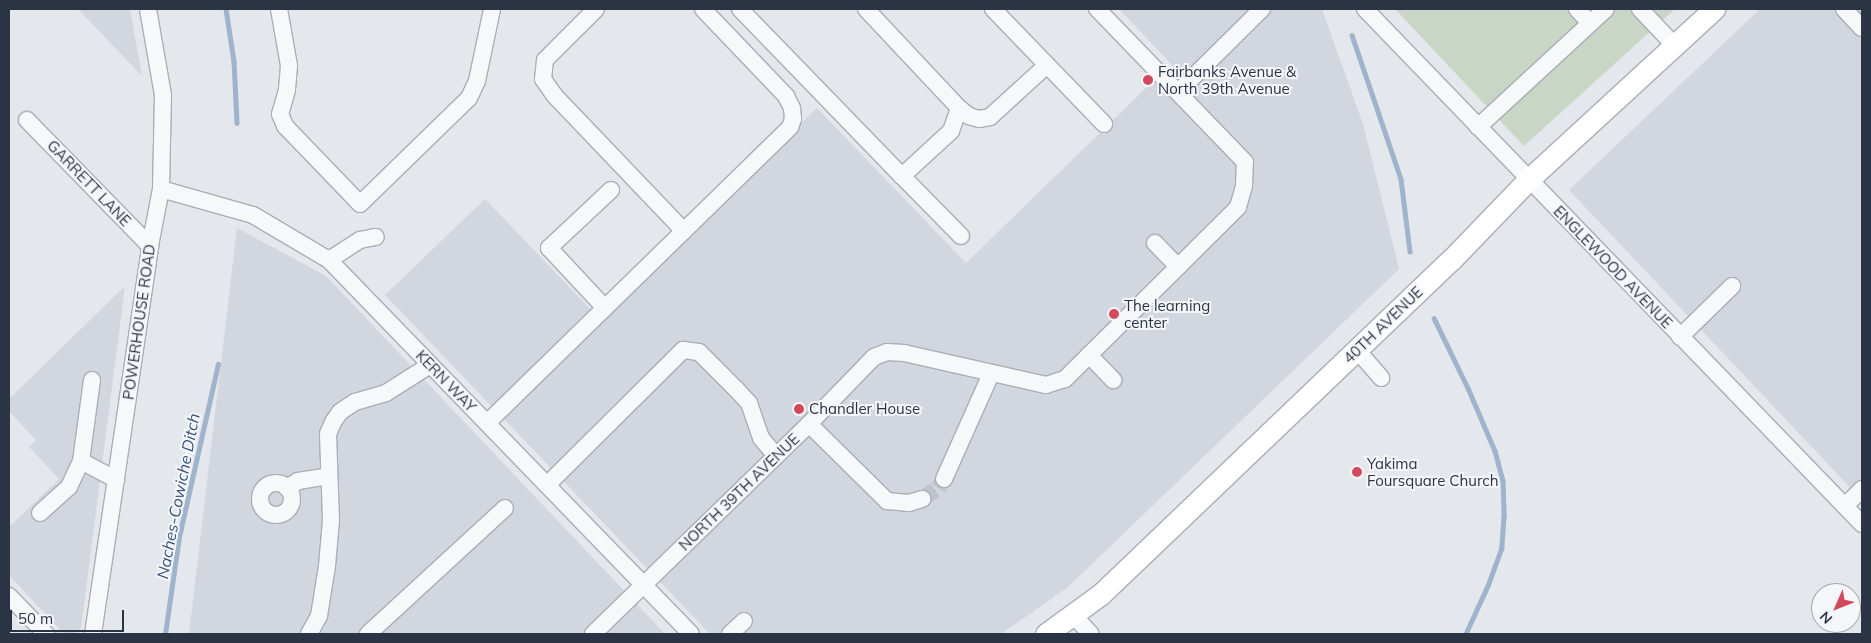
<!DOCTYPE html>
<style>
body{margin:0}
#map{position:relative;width:1871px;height:643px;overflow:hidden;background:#e4e7ec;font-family:Mulish,sans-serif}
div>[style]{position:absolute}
.built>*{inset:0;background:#d2d6de}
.green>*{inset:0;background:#c9d6c5}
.stream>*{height:4.5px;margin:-2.25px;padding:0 2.25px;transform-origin:2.25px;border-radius:2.25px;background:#9fb4cc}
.minor-tunnel>*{height:16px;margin-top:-8px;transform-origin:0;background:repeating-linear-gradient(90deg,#bfc3cb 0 16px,transparent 0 24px)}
.roads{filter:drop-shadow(1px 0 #a9aeb7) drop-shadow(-1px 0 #a9aeb7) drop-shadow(0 1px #a9aeb7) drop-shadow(0 -1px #a9aeb7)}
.minor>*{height:16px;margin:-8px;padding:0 8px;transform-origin:8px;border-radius:8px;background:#f7f8fa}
.minor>.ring{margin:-8px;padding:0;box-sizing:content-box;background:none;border:16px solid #f7f8fa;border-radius:50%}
.major>*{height:21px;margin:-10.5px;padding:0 10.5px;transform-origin:10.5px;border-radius:10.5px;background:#fff}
.dots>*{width:14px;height:14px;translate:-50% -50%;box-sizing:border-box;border:2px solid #f4f6f9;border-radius:50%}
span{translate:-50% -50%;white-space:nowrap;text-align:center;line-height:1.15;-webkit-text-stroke:4px #f4f6f9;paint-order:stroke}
.poi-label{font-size:15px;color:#2b3445}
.left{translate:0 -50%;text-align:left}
.street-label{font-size:15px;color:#2b3445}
.water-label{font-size:16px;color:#34527a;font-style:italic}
.frame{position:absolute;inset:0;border:10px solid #2b3445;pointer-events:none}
.north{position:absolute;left:1811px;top:583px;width:50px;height:50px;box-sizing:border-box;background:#f4f6f9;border:1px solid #a4a8b1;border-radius:50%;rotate:226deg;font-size:14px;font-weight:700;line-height:20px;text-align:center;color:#2b3445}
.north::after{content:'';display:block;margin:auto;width:18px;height:22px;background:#d1495b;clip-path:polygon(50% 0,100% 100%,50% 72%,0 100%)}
.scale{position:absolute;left:10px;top:610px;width:114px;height:22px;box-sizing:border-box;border:2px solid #2b3445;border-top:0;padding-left:6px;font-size:15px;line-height:18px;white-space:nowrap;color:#2b3445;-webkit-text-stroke:4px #f4f6f9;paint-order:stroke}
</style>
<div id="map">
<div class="built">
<i style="clip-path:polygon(78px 9px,130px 9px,142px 76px)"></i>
<i style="clip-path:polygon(1119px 9px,1322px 9px,1363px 124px,1399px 269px,1068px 587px,1001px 634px,710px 634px,385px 295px,485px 199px,598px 317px,817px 108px,966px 263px,1146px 88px,1173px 66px)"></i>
<i style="clip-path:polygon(1760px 9px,1862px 9px,1862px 500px,1569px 190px)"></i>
<i style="clip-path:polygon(237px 228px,326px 276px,665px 634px,189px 634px)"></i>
<i style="clip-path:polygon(125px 286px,81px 628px,74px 634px,67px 634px,63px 633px,9px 575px,9px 527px,59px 479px,29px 447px,36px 440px,9px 411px,9px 399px)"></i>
</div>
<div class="green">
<i style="clip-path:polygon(1395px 9px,1675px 9px,1524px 146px)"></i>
</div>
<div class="stream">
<i style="left:226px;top:9px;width:53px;rotate:81.3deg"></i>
<i style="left:234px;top:61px;width:62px;rotate:87.2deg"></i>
<i style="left:1352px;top:35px;width:152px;rotate:71.2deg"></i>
<i style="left:1401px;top:179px;width:73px;rotate:82.9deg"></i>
<i style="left:1434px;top:318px;width:78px;rotate:64.1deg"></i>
<i style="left:1468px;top:388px;width:69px;rotate:66.8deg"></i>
<i style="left:1495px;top:451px;width:31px;rotate:75deg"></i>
<i style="left:1503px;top:481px;width:35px;rotate:88deg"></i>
<i style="left:1504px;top:516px;width:32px;rotate:94deg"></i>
<i style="left:1502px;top:548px;width:40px;rotate:110.2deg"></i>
<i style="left:1488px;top:586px;width:53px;rotate:114.6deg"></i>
<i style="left:165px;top:634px;width:98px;rotate:-81.8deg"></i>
<i style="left:179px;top:537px;width:177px;rotate:-77.3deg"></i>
</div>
<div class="minor-tunnel">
<i style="left:922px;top:499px;width:19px;rotate:-35deg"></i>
<i style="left:938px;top:488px;width:11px;rotate:-56deg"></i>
</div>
<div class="roads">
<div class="minor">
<i style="left:279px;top:9px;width:58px;rotate:80deg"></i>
<i style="left:289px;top:66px;width:24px;rotate:95deg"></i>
<i style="left:287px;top:90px;width:25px;rotate:106deg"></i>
<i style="left:280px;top:114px;width:13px;rotate:67deg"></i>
<i style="left:285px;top:126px;width:108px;rotate:46.1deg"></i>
<i style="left:360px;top:204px;width:152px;rotate:-44.2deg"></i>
<i style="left:469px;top:98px;width:19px;rotate:-65deg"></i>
<i style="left:477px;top:81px;width:74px;rotate:-78.2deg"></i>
<i style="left:596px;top:9px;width:72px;rotate:135deg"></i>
<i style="left:545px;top:60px;width:19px;rotate:96deg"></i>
<i style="left:543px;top:79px;width:19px;rotate:55deg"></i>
<i style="left:554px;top:95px;width:188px;rotate:46.3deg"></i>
<i style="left:740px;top:9px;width:233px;rotate:45.9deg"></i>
<i style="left:866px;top:9px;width:136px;rotate:46.8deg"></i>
<i style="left:959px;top:108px;width:13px;rotate:39deg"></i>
<i style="left:969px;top:116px;width:10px;rotate:17deg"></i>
<i style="left:979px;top:119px;width:11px;rotate:-10deg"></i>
<i style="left:990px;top:117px;width:77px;rotate:-42.4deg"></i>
<i style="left:993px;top:9px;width:160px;rotate:46deg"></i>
<i style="left:1365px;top:9px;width:716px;rotate:46.02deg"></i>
<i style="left:1577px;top:9px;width:19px;rotate:47deg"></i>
<i style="left:1640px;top:9px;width:50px;rotate:46.6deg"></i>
<i style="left:1844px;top:9px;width:26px;rotate:47deg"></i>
<i style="left:1178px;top:92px;width:118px;rotate:-44.7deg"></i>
<i style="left:959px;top:108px;width:24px;rotate:109deg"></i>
<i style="left:951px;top:131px;width:67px;rotate:137.4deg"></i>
<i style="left:902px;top:176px;width:84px;rotate:45.5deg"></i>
<i style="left:27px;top:120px;width:176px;rotate:45.7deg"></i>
<i style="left:1478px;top:127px;width:174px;rotate:-42.7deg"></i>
<i style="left:161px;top:189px;width:96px;rotate:15.8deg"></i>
<i style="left:253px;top:215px;width:88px;rotate:30.6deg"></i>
<i style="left:329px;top:260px;width:520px;rotate:45.93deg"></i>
<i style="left:1155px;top:243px;width:33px;rotate:46deg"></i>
<i style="left:329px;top:260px;width:37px;rotate:-33deg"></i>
<i style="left:360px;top:240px;width:16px;rotate:-11deg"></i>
<i style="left:605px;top:308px;width:82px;rotate:-133deg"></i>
<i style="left:549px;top:248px;width:85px;rotate:-43.1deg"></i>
<i style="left:1680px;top:337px;width:73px;rotate:-44.4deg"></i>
<i style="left:1357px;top:350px;width:37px;rotate:49deg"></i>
<i style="left:1089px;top:355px;width:35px;rotate:46deg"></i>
<i style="left:92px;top:380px;width:82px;rotate:97.7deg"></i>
<i style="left:81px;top:461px;width:40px;rotate:28deg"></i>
<i style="left:487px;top:423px;width:424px;rotate:-44.3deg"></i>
<i style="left:790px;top:127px;width:9px;rotate:-69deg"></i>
<i style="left:793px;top:119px;width:11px;rotate:-95deg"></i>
<i style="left:792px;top:108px;width:13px;rotate:-117deg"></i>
<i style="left:786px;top:96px;width:120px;rotate:-133.7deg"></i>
<i style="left:809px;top:424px;width:110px;rotate:44.6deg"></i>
<i style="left:887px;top:501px;width:22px;rotate:5deg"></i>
<i style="left:909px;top:503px;width:14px;rotate:-17deg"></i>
<i style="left:944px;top:479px;width:115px;rotate:-65.9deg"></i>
<i class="ring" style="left:260px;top:483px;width:16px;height:16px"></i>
<i style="left:547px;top:485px;width:192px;rotate:-44.8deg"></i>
<i style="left:683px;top:350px;width:16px;rotate:7deg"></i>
<i style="left:699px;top:352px;width:51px;rotate:45deg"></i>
<i style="left:735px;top:388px;width:21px;rotate:47deg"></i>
<i style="left:749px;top:403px;width:37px;rotate:71deg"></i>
<i style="left:761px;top:438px;width:23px;rotate:50deg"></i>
<i style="left:287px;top:488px;width:13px;rotate:-32deg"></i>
<i style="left:298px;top:481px;width:31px;rotate:-9deg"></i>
<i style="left:1845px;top:506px;width:24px;rotate:-45deg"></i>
<i style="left:40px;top:513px;width:39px;rotate:-42deg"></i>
<i style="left:69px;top:487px;width:29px;rotate:-65deg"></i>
<i style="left:9px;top:596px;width:53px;rotate:45.8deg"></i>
<i style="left:1073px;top:615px;width:26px;rotate:47deg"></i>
<i style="left:93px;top:634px;width:392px;rotate:-81.6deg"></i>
<i style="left:150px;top:246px;width:58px;rotate:-79.1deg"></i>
<i style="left:161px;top:189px;width:94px;rotate:-88.8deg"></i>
<i style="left:163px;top:95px;width:87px;rotate:-99.9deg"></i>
<i style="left:309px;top:634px;width:21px;rotate:-61deg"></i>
<i style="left:319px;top:616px;width:51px;rotate:-80.9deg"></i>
<i style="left:327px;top:566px;width:46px;rotate:-85deg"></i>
<i style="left:331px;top:520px;width:86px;rotate:-92deg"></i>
<i style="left:328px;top:434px;width:13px;rotate:-67deg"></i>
<i style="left:333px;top:422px;width:12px;rotate:-55deg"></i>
<i style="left:340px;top:412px;width:18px;rotate:-34deg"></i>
<i style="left:355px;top:402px;width:32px;rotate:-16deg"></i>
<i style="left:386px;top:393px;width:52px;rotate:-32.5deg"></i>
<i style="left:368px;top:634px;width:186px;rotate:-42.6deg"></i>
<i style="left:593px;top:634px;width:301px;rotate:-44.2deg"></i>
<i style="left:809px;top:424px;width:93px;rotate:-45.9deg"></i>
<i style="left:874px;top:357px;width:14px;rotate:-21deg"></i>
<i style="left:887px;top:352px;width:17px;rotate:3deg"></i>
<i style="left:904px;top:353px;width:146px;rotate:12.7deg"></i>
<i style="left:1046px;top:385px;width:20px;rotate:-18deg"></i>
<i style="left:1065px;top:379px;width:244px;rotate:-44.8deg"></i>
<i style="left:1238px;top:207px;width:22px;rotate:-74deg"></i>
<i style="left:1244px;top:186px;width:24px;rotate:-88deg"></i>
<i style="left:1245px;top:162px;width:213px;rotate:-134deg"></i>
<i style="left:730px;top:634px;width:19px;rotate:-43deg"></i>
</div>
<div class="major">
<i style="left:1046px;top:634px;width:68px;rotate:-36deg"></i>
<i style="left:1101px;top:594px;width:484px;rotate:-43.7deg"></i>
<i style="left:1451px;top:260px;width:111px;rotate:-46.1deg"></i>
<i style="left:1528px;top:180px;width:253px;rotate:-42.6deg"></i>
</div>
</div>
<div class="dots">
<i style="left:1148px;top:80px;background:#d1495b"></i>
<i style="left:1114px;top:314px;background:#d1495b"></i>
<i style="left:799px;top:409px;background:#d1495b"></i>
<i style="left:1357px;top:472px;background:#d1495b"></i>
</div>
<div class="poi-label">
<span class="left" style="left:1158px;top:80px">Fairbanks Avenue &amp;<br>North 39th Avenue</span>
<span class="left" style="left:1124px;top:314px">The learning<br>center</span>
<span class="left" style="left:809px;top:409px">Chandler House</span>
<span class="left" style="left:1367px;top:472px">Yakima<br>Foursquare Church</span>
</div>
<div class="street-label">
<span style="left:89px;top:183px;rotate:46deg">GARRETT LANE</span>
<span style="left:1613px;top:267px;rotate:46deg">ENGLEWOOD AVENUE</span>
<span style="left:139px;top:322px;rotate:-82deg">POWERHOUSE ROAD</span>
<span style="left:1383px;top:325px;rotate:-44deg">40TH AVENUE</span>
<span style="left:446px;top:381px;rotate:46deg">KERN WAY</span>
<span style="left:739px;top:492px;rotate:-44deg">NORTH 39TH AVENUE</span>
</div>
<div class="water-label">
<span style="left:178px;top:496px;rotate:-79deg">Naches-Cowiche Ditch</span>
</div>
<div class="frame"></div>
<div class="north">N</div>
<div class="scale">50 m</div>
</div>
